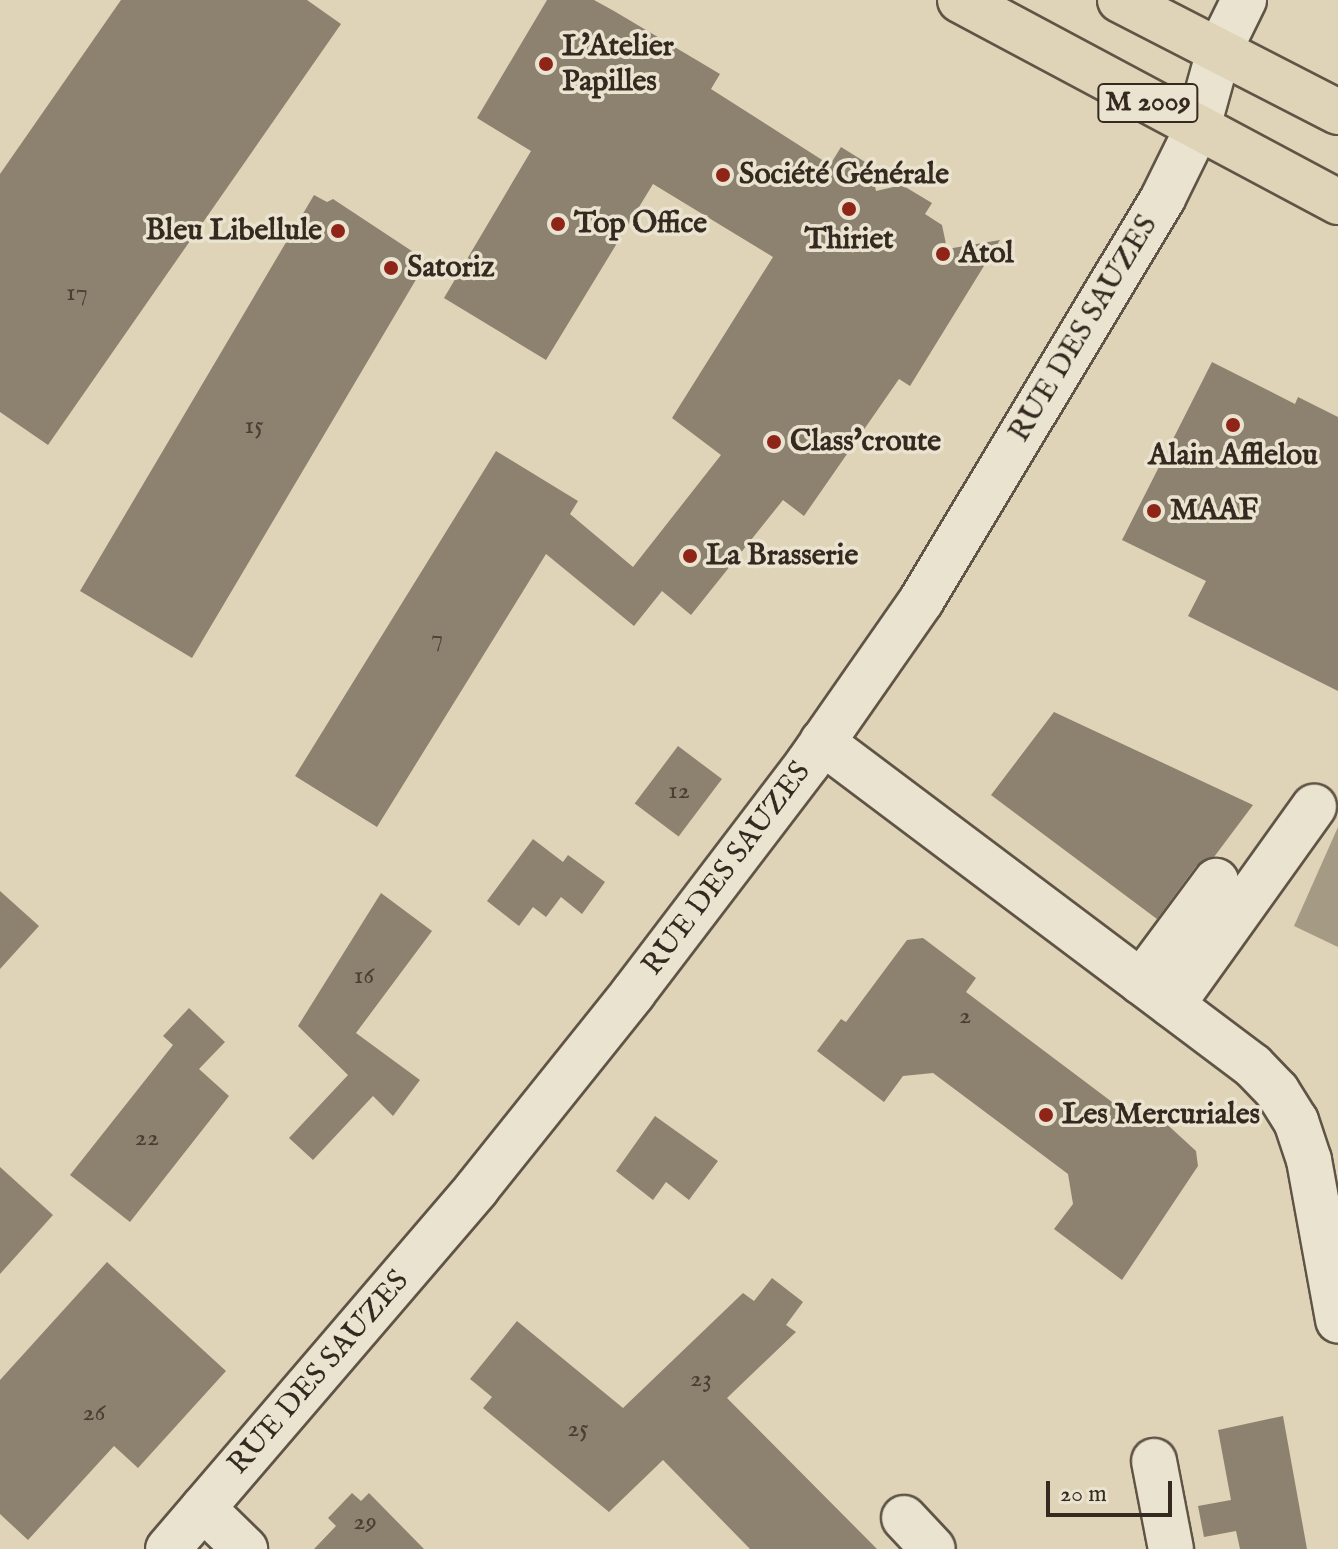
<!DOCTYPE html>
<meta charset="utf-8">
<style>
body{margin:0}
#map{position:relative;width:1338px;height:1549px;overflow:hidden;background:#dfd4b7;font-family:"IM FELL English",serif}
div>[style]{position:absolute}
.water>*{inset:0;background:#a59a84}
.building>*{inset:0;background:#8d826f;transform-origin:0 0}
.roads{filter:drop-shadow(2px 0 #605446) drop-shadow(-2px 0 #605446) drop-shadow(0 2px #605446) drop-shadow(0 -2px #605446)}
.minor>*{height:44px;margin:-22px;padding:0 22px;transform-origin:22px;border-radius:22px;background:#eae3d0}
.major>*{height:44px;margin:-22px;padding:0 22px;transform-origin:22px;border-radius:22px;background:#dfd4b7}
.dots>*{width:22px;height:22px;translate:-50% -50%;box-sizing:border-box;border:4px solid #eae3d0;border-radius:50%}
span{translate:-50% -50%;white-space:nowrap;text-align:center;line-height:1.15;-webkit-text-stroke:7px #eae3d0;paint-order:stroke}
.number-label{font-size:26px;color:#4b3f34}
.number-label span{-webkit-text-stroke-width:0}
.shield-label span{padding:2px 6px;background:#eae3d0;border:2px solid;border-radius:6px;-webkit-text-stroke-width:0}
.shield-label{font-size:28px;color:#352920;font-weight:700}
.poi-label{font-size:30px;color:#352920;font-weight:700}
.left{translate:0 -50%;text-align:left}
.right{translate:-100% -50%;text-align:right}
.street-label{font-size:30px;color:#352920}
.scale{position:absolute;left:1046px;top:1481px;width:126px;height:36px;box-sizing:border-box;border:4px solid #352920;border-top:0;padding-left:10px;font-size:24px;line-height:28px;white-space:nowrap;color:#352920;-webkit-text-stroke:6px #eae3d0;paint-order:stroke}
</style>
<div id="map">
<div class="water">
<i style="clip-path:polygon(1338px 827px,1338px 947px,1294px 926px)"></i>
</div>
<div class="building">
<i style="clip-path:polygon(121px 0,307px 0,341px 24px,48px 445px,0 412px,0 174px)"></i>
<i style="clip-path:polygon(547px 0,594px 0,614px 11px,720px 74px,711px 89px,830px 165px,841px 147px,870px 165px,876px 191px,902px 185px,932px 203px,925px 214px,942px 225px,947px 249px,1000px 240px,910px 386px,899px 379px,804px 516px,783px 500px,691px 615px,662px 591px,634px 626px,546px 554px,377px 827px,295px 776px,496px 451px,578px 501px,570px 514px,633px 567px,721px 455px,672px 418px,773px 257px,653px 184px,546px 360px,444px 298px,531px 151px,477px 118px)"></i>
<i style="clip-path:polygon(314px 195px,327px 202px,333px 199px,427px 261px,192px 658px,80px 591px)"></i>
<i style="clip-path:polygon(1212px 362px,1295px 404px,1298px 397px,1338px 417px,1338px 691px,1188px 616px,1206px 581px,1122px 540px)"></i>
<i style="clip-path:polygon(1054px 712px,1253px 805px,1214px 857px,1196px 866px,1157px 919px,991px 795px)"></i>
<i style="left:678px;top:746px;width:55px;height:72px;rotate:37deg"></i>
<i style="clip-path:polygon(533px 839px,563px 862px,568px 855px,605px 882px,582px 914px,561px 897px,546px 917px,533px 907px,519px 926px,487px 901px)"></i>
<i style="clip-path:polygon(0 891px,39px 926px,0 969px)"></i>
<i style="clip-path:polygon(381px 893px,432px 931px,356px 1033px,420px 1080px,393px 1116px,373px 1096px,313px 1160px,289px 1138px,348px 1075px,298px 1026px)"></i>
<i style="clip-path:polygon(923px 938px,976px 978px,966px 992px,1136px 1120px,1147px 1106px,1196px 1151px,1198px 1166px,1122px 1280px,1054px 1229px,1073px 1204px,1068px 1174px,933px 1073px,903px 1076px,884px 1102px,817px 1051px,841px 1019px,846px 1022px,907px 940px)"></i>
<i style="clip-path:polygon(189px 1008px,225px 1042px,199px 1069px,229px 1096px,130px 1222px,70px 1175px,173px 1045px,163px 1036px)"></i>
<i style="clip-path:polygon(655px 1116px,718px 1161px,689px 1200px,666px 1182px,653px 1200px,616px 1171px)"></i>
<i style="clip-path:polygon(0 1167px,53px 1215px,0 1274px)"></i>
<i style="clip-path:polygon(107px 1262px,226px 1371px,138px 1468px,114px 1446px,28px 1540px,0 1514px,0 1380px)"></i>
<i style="clip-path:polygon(772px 1278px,803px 1302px,786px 1325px,796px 1332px,727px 1398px,877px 1549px,750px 1549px,663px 1460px,609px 1512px,483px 1408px,492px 1397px,470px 1379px,517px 1321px,623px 1408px,743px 1293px,754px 1301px)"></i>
<i style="clip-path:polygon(1283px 1416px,1307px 1549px,1240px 1549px,1236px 1531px,1204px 1537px,1198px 1506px,1231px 1500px,1218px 1430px)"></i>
<i style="clip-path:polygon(352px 1493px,361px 1501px,369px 1493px,424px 1549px,314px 1549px,336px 1526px,328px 1518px)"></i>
</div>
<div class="roads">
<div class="minor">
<i style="left:822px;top:742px;width:539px;rotate:36.93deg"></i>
<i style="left:1253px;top:1066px;width:35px;rotate:46deg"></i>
<i style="left:1277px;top:1091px;width:36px;rotate:58deg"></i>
<i style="left:1296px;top:1121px;width:41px;rotate:71.6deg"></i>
<i style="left:1309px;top:1160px;width:163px;rotate:79.7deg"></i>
<i style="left:1141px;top:982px;width:126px;rotate:-53.4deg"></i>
<i style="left:1172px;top:1005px;width:244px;rotate:-54.4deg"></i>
<i style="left:1154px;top:1461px;width:90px;rotate:79.1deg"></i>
<i style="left:203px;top:1508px;width:59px;rotate:44.3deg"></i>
<i style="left:904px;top:1518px;width:42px;rotate:46.9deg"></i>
<i style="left:168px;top:1549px;width:475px;rotate:-49.4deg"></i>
<i style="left:477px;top:1188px;width:250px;rotate:-51.3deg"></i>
<i style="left:633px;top:993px;width:289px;rotate:-52.7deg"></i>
<i style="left:808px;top:763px;width:198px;rotate:-55.1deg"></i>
<i style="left:921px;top:601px;width:470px;rotate:-59deg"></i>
<i style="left:1163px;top:198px;width:79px;rotate:-63.8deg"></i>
<i style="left:1198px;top:127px;width:79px;rotate:-74.6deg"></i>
<i style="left:1219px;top:51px;width:57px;rotate:-63.9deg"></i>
</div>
<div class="major">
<i style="left:960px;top:0;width:429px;rotate:28.1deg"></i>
<i style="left:1120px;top:0;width:245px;rotate:27.2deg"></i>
</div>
</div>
<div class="dots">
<i style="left:546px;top:64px;background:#8f2418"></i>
<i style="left:723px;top:175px;background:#8f2418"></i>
<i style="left:849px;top:209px;background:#8f2418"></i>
<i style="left:558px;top:224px;background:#8f2418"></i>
<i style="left:338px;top:231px;background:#8f2418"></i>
<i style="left:943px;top:254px;background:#8f2418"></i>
<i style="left:391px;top:268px;background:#8f2418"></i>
<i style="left:1233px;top:425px;background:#8f2418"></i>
<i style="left:774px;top:442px;background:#8f2418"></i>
<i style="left:1154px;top:511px;background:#8f2418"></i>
<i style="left:690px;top:556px;background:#8f2418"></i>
<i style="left:1046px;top:1115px;background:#8f2418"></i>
</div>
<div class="number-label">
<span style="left:77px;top:293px">17</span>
<span style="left:254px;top:426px">15</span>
<span style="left:437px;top:639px">7</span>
<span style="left:679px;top:791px">12</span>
<span style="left:364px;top:976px">16</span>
<span style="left:965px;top:1016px">2</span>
<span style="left:147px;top:1138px">22</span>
<span style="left:701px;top:1379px">23</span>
<span style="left:94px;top:1413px">26</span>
<span style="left:578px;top:1429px">25</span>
<span style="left:365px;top:1522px">29</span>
</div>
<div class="shield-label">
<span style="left:1148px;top:103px">M 2009</span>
</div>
<div class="poi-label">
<span class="left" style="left:562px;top:64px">L'Atelier<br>Papilles</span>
<span class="left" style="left:739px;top:175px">Société Générale</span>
<span class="left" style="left:574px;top:224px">Top Office</span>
<span class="right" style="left:322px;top:231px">Bleu Libellule</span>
<span style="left:849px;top:240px">Thiriet</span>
<span class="left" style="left:959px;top:254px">Atol</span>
<span class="left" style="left:407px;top:268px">Satoriz</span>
<span class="left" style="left:790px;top:442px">Class'croute</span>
<span style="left:1233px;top:456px">Alain Afflelou</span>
<span class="left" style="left:1170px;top:511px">MAAF</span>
<span class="left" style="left:706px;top:556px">La Brasserie</span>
<span class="left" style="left:1062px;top:1115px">Les Mercuriales</span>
</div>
<div class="street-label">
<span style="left:1084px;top:329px;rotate:-59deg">RUE DES SAUZES</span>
<span style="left:727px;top:869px;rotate:-53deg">RUE DES SAUZES</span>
<span style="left:319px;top:1373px;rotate:-49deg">RUE DES SAUZES</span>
</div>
<div class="scale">20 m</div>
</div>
